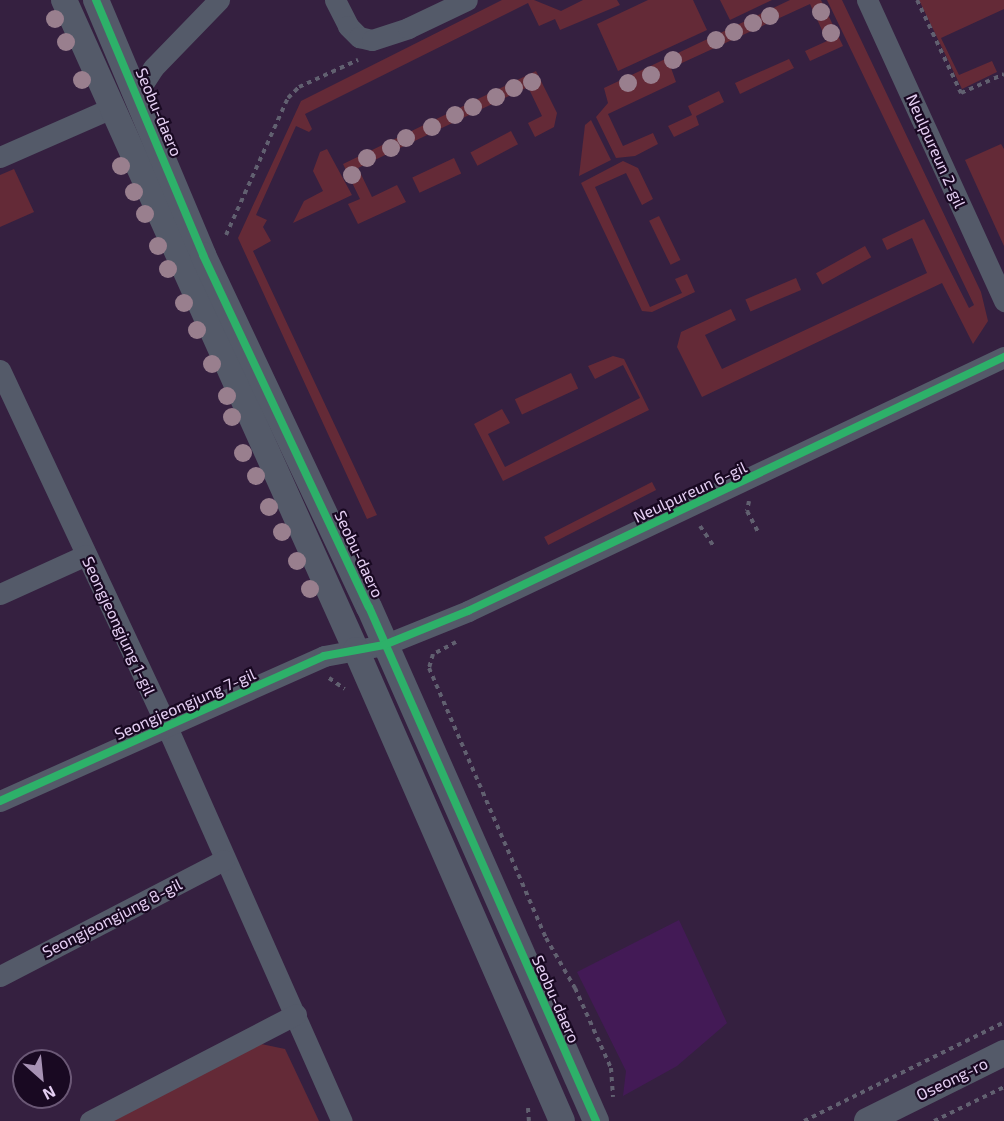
<!DOCTYPE html>
<style>
body{margin:0}
#map{position:relative;width:1004px;height:1121px;overflow:hidden;background:#352040;font-family:"Exo 2",sans-serif}
div>[style]{position:absolute}
.built>*{inset:0;background:#431a56}
.green>*{inset:0;background:#642a37;transform-origin:0 0}
.path>*{height:4px;margin-top:-2px;transform-origin:0;background:repeating-linear-gradient(90deg,#616070 0 4.5px,transparent 0 9px)}
.minor>*{height:21px;margin:-10.5px;padding:0 10.5px;transform-origin:10.5px;border-radius:10.5px;background:#545a69}
.tertiary>*{height:26px;margin:-13px;padding:0 13px;transform-origin:13px;border-radius:13px;background:#545a69}
.cycleway>*{height:8px;margin:-4px;padding:0 4px;transform-origin:4px;border-radius:4px;background:#2db169}
.trees>*{width:18px;height:18px;margin:-9px;border-radius:50%;background:#997f8e}
span{translate:-50% -50%;white-space:nowrap;text-align:center;line-height:1.15;-webkit-text-stroke:4.5px #190922;paint-order:stroke}
.street-label{font-size:16px;color:#e5cff3}
.north{position:absolute;left:12px;top:1049px;width:60px;height:60px;box-sizing:border-box;background:#190922;border:2px solid #6b5876;border-radius:50%;rotate:153deg;font-size:16px;font-weight:700;line-height:24px;text-align:center;color:#e5cff3}
.north::after{content:'';display:block;margin:auto;width:21px;height:27px;background:#a792b4;clip-path:polygon(50% 0,100% 100%,50% 72%,0 100%)}
</style>
<div id="map">
<div class="built">
<i style="clip-path:polygon(679px 920px,727px 1023px,677px 1066px,623px 1096px,626px 1071px,577px 972px)"></i>
</div>
<div class="green">
<i style="clip-path:polygon(502px 0,534px 0,561px 11px,583px 0,617px 0,620px 5px,560px 30px,555px 19px,539px 26px,528px 3px,305px 114px,312px 129px,309px 132px,296px 126px,256px 215px,267px 220px,263px 227px,271px 241px,253px 251px,377px 515px,367px 519px,238px 238px,301px 101px)"></i>
<i style="clip-path:polygon(648px 0,693px 0,707px 30px,618px 71px,597px 24px)"></i>
<i style="clip-path:polygon(720px 0,772px 0,730px 20px)"></i>
<i style="clip-path:polygon(790px 0,821px 0,843px 46px,810px 61px,805px 51px,827px 41px,810px 4px,671px 68px,676px 82px,608px 114px,623px 146px,653px 133px,658px 144px,635px 156px,616px 158px,596px 117px,608px 103px,604px 88px)"></i>
<i style="clip-path:polygon(827px 0,842px 0,981px 292px,988px 321px,973px 344px,942px 283px,702px 397px,677px 347px,681px 332px,731px 309px,736px 320px,705px 335px,722px 369px,927px 273px,912px 238px,887px 250px,882px 239px,924px 219px,969px 308px,974px 305px)"></i>
<i style="clip-path:polygon(919px 0,1004px 0,1004px 9px,941px 38px,959px 75px,992px 61px,997px 72px,962px 89px)"></i>
<i style="clip-path:polygon(789px 59px,794px 68px,740px 94px,735px 83px)"></i>
<i style="clip-path:polygon(536px 71px,557px 113px,554px 127px,535px 137px,528px 123px,542px 116px,528px 87px,358px 168px,372px 197px,397px 185px,406px 202px,358px 224px,348px 204px,360px 199px,343px 164px)"></i>
<i style="clip-path:polygon(719px 91px,724px 102px,696px 116px,699px 125px,674px 137px,668px 126px,692px 115px,688px 106px)"></i>
<i style="clip-path:polygon(591px 120px,611px 160px,579px 176px,585px 125px)"></i>
<i style="left:511px;top:131px;width:15px;height:46px;rotate:62deg"></i>
<i style="clip-path:polygon(1001px 144px,1004px 149px,1004px 246px,965px 160px)"></i>
<i style="clip-path:polygon(327px 149px,352px 195px,293px 223px,304px 201px,323px 191px,313px 171px,320px 152px)"></i>
<i style="left:454px;top:158px;width:17px;height:46px;rotate:65deg"></i>
<i style="clip-path:polygon(623px 161px,638px 168px,653px 199px,642px 205px,626px 173px,595px 187px,650px 307px,682px 293px,675px 279px,687px 274px,695px 292px,652px 312px,642px 311px,581px 183px)"></i>
<i style="clip-path:polygon(14px 169px,34px 212px,0 227px,0 175px)"></i>
<i style="left:659px;top:216px;width:49px;height:11px;rotate:64deg"></i>
<i style="left:865px;top:246px;width:13px;height:56px;rotate:61deg"></i>
<i style="left:796px;top:278px;width:13px;height:55px;rotate:67deg"></i>
<i style="clip-path:polygon(613px 356px,624px 359px,649px 410px,503px 481px,474px 424px,502px 409px,510px 423px,488px 434px,505px 467px,640px 398px,623px 365px,595px 379px,588px 366px)"></i>
<i style="left:571px;top:373px;width:17px;height:62px;rotate:65deg"></i>
<i style="left:652px;top:482px;width:9px;height:121px;rotate:63deg"></i>
<i style="clip-path:polygon(251px 1042px,285px 1049px,319px 1121px,109px 1121px)"></i>
</div>
<div class="path">
<i style="left:917px;top:0;width:103px;rotate:64.7deg"></i>
<i style="left:961px;top:93px;width:47px;rotate:-23.8deg"></i>
<i style="left:226px;top:235px;width:150px;rotate:-65.7deg"></i>
<i style="left:288px;top:98px;width:16px;rotate:-45deg"></i>
<i style="left:299px;top:87px;width:65px;rotate:-24.6deg"></i>
<i style="left:749px;top:501px;width:10px;rotate:101deg"></i>
<i style="left:747px;top:511px;width:24px;rotate:62deg"></i>
<i style="left:700px;top:526px;width:25px;rotate:56deg"></i>
<i style="left:456px;top:642px;width:26px;rotate:152deg"></i>
<i style="left:433px;top:654px;width:15px;rotate:106deg"></i>
<i style="left:429px;top:668px;width:294px;rotate:66.6deg"></i>
<i style="left:546px;top:938px;width:58px;rotate:59.9deg"></i>
<i style="left:575px;top:988px;width:88px;rotate:65.8deg"></i>
<i style="left:611px;top:1068px;width:29px;rotate:86deg"></i>
<i style="left:329px;top:678px;width:19px;rotate:35deg"></i>
<i style="left:528px;top:1108px;width:13px;rotate:86deg"></i>
<i style="left:804px;top:1121px;width:223px;rotate:-26.3deg"></i>
<i style="left:934px;top:1121px;width:78px;rotate:-25.9deg"></i>
</div>
<div class="minor">
<i style="left:335px;top:0;width:29px;rotate:63deg"></i>
<i style="left:348px;top:26px;width:16px;rotate:45deg"></i>
<i style="left:359px;top:37px;width:13px;rotate:13deg"></i>
<i style="left:372px;top:40px;width:38px;rotate:-18deg"></i>
<i style="left:408px;top:28px;width:65px;rotate:-25.4deg"></i>
<i style="left:867px;top:0;width:331px;rotate:65.5deg"></i>
<i style="left:137px;top:93px;width:30px;rotate:-57deg"></i>
<i style="left:153px;top:68px;width:95px;rotate:-45.9deg"></i>
<i style="left:0;top:157px;width:124px;rotate:-23.7deg"></i>
<i style="left:0;top:370px;width:394px;rotate:64.9deg"></i>
<i style="left:167px;top:727px;width:431px;rotate:66.1deg"></i>
<i style="left:0;top:594px;width:94px;rotate:-24.4deg"></i>
<i style="left:0;top:801px;width:355px;rotate:-24.1deg"></i>
<i style="left:324px;top:656px;width:61px;rotate:-10.4deg"></i>
<i style="left:384px;top:645px;width:91px;rotate:-22deg"></i>
<i style="left:468px;top:611px;width:593px;rotate:-25.36deg"></i>
<i style="left:0;top:976px;width:252px;rotate:-27.4deg"></i>
<i style="left:90px;top:1121px;width:232px;rotate:-27.4deg"></i>
</div>
<div class="tertiary">
<i style="left:64px;top:0;width:713px;rotate:65.81deg"></i>
<i style="left:356px;top:650px;width:514px;rotate:66.38deg"></i>
<i style="left:96px;top:0;width:277px;rotate:67.2deg"></i>
<i style="left:203px;top:255px;width:389px;rotate:64.8deg"></i>
<i style="left:369px;top:607px;width:562px;rotate:66.17deg"></i>
<i style="left:867px;top:1121px;width:153px;rotate:-26.4deg"></i>
</div>
<div class="cycleway">
<i style="left:96px;top:0;width:277px;rotate:67.2deg"></i>
<i style="left:203px;top:255px;width:389px;rotate:64.8deg"></i>
<i style="left:369px;top:607px;width:562px;rotate:66.17deg"></i>
<i style="left:0;top:801px;width:355px;rotate:-24.1deg"></i>
<i style="left:324px;top:656px;width:61px;rotate:-10.4deg"></i>
<i style="left:384px;top:645px;width:91px;rotate:-22deg"></i>
<i style="left:468px;top:611px;width:593px;rotate:-25.36deg"></i>
</div>
<div class="trees">
<i style="left:821px;top:12px"></i>
<i style="left:770px;top:16px"></i>
<i style="left:55px;top:19px"></i>
<i style="left:753px;top:23px"></i>
<i style="left:734px;top:32px"></i>
<i style="left:831px;top:33px"></i>
<i style="left:716px;top:40px"></i>
<i style="left:66px;top:42px"></i>
<i style="left:673px;top:60px"></i>
<i style="left:651px;top:75px"></i>
<i style="left:82px;top:80px"></i>
<i style="left:532px;top:82px"></i>
<i style="left:628px;top:83px"></i>
<i style="left:514px;top:88px"></i>
<i style="left:496px;top:97px"></i>
<i style="left:473px;top:107px"></i>
<i style="left:455px;top:115px"></i>
<i style="left:432px;top:127px"></i>
<i style="left:406px;top:138px"></i>
<i style="left:391px;top:148px"></i>
<i style="left:367px;top:158px"></i>
<i style="left:121px;top:166px"></i>
<i style="left:352px;top:175px"></i>
<i style="left:134px;top:192px"></i>
<i style="left:145px;top:214px"></i>
<i style="left:158px;top:246px"></i>
<i style="left:168px;top:269px"></i>
<i style="left:184px;top:303px"></i>
<i style="left:197px;top:330px"></i>
<i style="left:212px;top:364px"></i>
<i style="left:227px;top:396px"></i>
<i style="left:232px;top:417px"></i>
<i style="left:243px;top:453px"></i>
<i style="left:256px;top:476px"></i>
<i style="left:269px;top:507px"></i>
<i style="left:282px;top:532px"></i>
<i style="left:297px;top:561px"></i>
<i style="left:310px;top:589px"></i>
</div>
<div class="street-label">
<span style="left:159px;top:112px;rotate:67deg">Seobu-daero</span>
<span style="left:936px;top:151px;rotate:66deg">Neulpureun 2-gil</span>
<span style="left:690px;top:492px;rotate:-25deg">Neulpureun 6-gil</span>
<span style="left:359px;top:554px;rotate:65deg">Seobu-daero</span>
<span style="left:119px;top:626px;rotate:65deg">Seongjeongjung 1-gil</span>
<span style="left:185px;top:704px;rotate:-24deg">Seongjeongjung 7-gil</span>
<span style="left:112px;top:918px;rotate:-27deg">Seongjeongjung 8-gil</span>
<span style="left:556px;top:999px;rotate:66deg">Seobu-daero</span>
<span style="left:952px;top:1079px;rotate:-26deg">Oseong-ro</span>
</div>
<div class="north">N</div>
</div>
